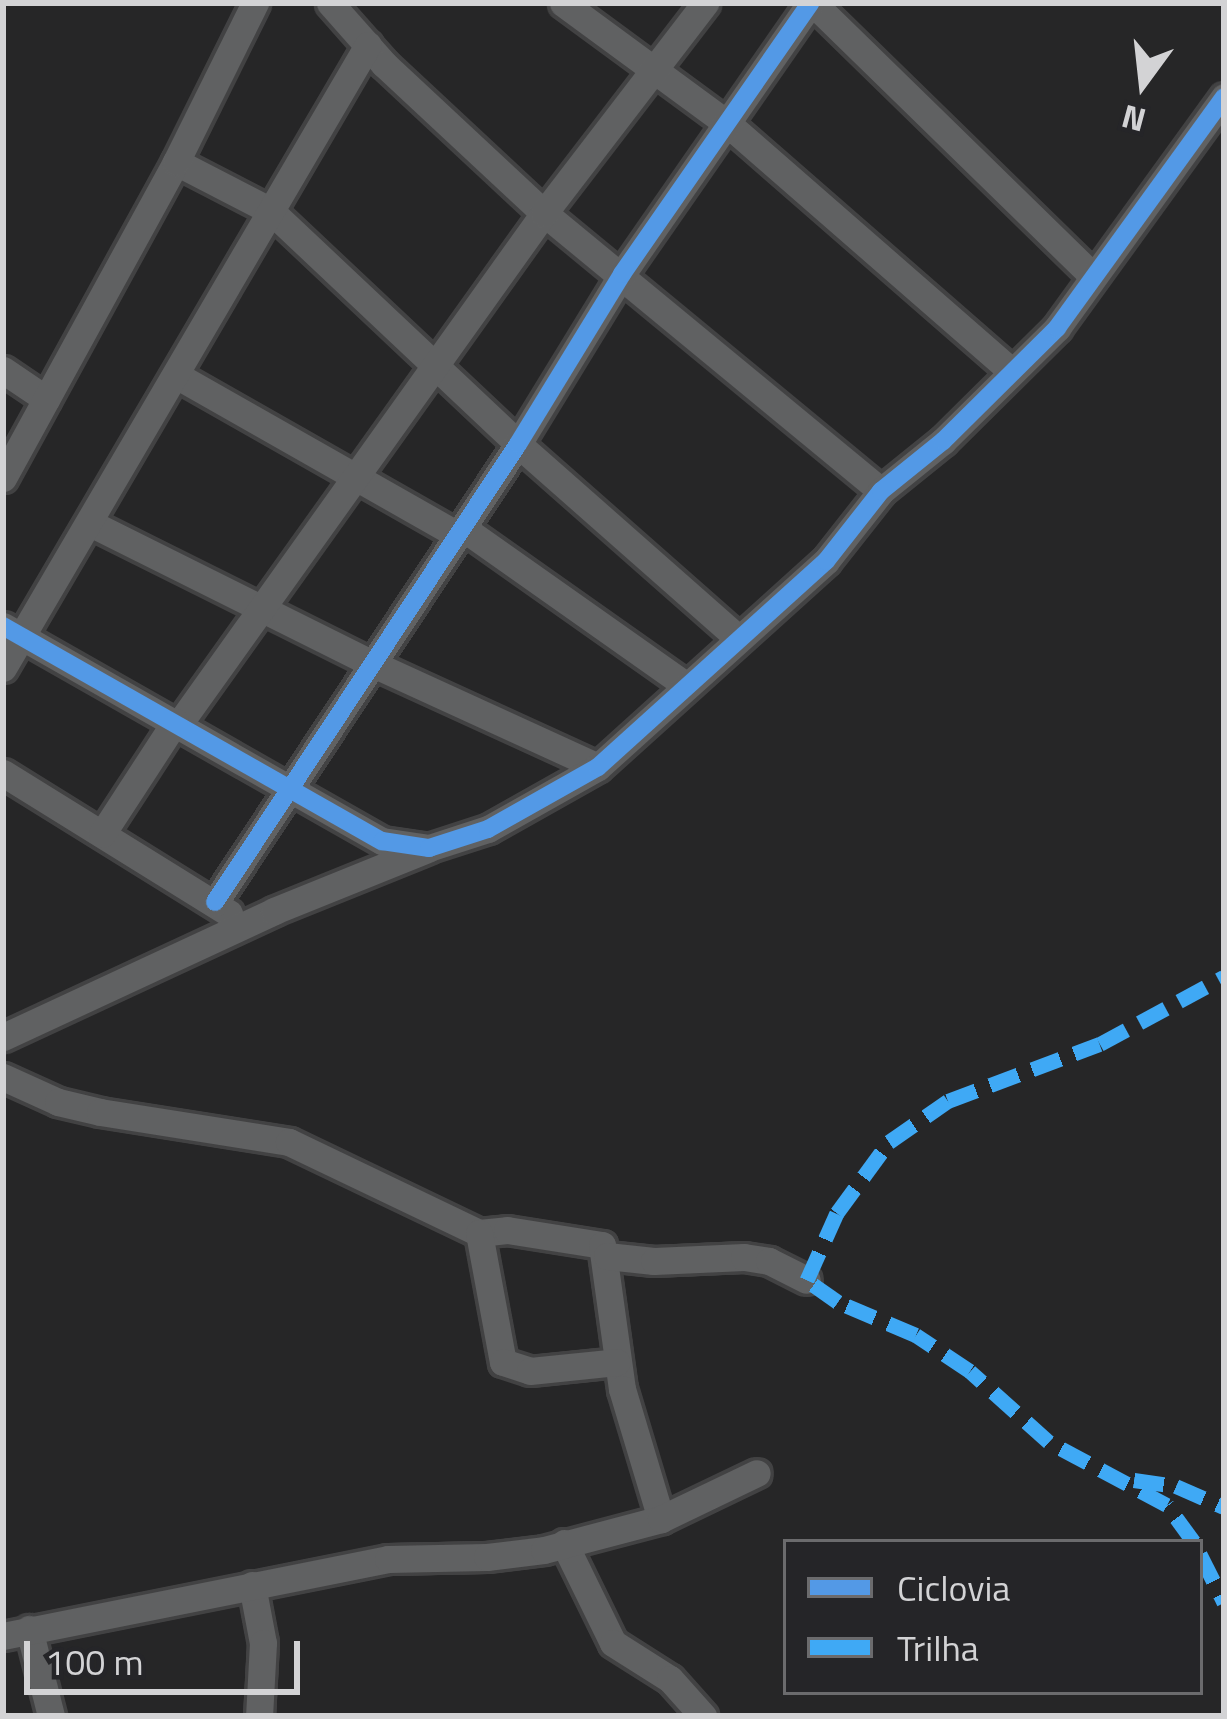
<!DOCTYPE html>
<style>
body{margin:0}
#map{position:relative;width:1227px;height:1719px;overflow:hidden;background:#262627;font-family:"Titillium Web",sans-serif}
div>[style]{position:absolute}
.roads{filter:drop-shadow(3px 0 #424243) drop-shadow(-3px 0 #424243) drop-shadow(0 3px #424243) drop-shadow(0 -3px #424243)}
.minor>*{height:27px;margin:-13.5px;padding:0 13.5px;transform-origin:13.5px;border-radius:13.5px;background:#606162}
.quiet>*{height:15px;margin-top:-7.5px;transform-origin:0;background:repeating-linear-gradient(90deg,#3fa9f5 0 30px,transparent 0 45px)}
.cycleway>*{height:18px;margin:-9px;padding:0 9px;transform-origin:9px;border-radius:9px;background:#5399e6}
span{translate:-50% -50%;white-space:nowrap;text-align:center;line-height:1.15;-webkit-text-stroke:12px #252528;paint-order:stroke}
.frame{position:absolute;inset:0;border:6px solid #d3d3d5;pointer-events:none}
.legend{position:absolute;left:783px;top:1539px;width:420px;height:156px;box-sizing:border-box;background:#252528;border:3px solid #6b6b6d;margin:0;padding:15px 21px;list-style:none;font-size:36px;color:#d3d3d5}
.legend li{display:flex;align-items:center;gap:24px;height:60px}
.legend b{width:60px;border:3px solid #6b6b6d}
.north{position:absolute;left:1083px;top:24px;width:120px;height:120px;-webkit-text-stroke:9px #252528;paint-order:stroke;rotate:195deg;font-size:33px;font-weight:700;line-height:48px;text-align:center;color:#d3d3d5}
.north::after{content:'';display:block;margin:auto;width:42px;height:54px;background:#d3d3d5;clip-path:polygon(50% 0,100% 100%,50% 72%,0 100%)}
.scale{position:absolute;left:24px;top:1641px;width:276px;height:54px;box-sizing:border-box;border:6px solid #d3d3d5;border-top:0;padding-left:15px;font-size:36px;line-height:42px;white-space:nowrap;color:#d3d3d5;-webkit-text-stroke:9px #252528;paint-order:stroke}
</style>
<div id="map">
<div class="roads">
<div class="minor">
<i style="left:330px;top:3px;width:81px;rotate:48.5deg"></i>
<i style="left:384px;top:64px;width:219px;rotate:43deg"></i>
<i style="left:544px;top:213px;width:437px;rotate:39.5deg"></i>
<i style="left:563px;top:3px;width:205px;rotate:36.3deg"></i>
<i style="left:728px;top:124px;width:376px;rotate:41.1deg"></i>
<i style="left:813px;top:3px;width:388px;rotate:44.3deg"></i>
<i style="left:176px;top:162px;width:107px;rotate:27.3deg"></i>
<i style="left:271px;top:211px;width:340px;rotate:43.3deg"></i>
<i style="left:518px;top:444px;width:292px;rotate:41.4deg"></i>
<i style="left:3px;top:370px;width:52px;rotate:34deg"></i>
<i style="left:176px;top:375px;width:324px;rotate:29.6deg"></i>
<i style="left:3px;top:478px;width:360px;rotate:-61.3deg"></i>
<i style="left:176px;top:162px;width:178px;rotate:-63.6deg"></i>
<i style="left:90px;top:523px;width:316px;rotate:26.5deg"></i>
<i style="left:373px;top:664px;width:247px;rotate:24.6deg"></i>
<i style="left:463px;top:528px;width:274px;rotate:35.2deg"></i>
<i style="left:3px;top:626px;width:436px;rotate:29.6deg"></i>
<i style="left:382px;top:841px;width:48px;rotate:8.5deg"></i>
<i style="left:429px;top:848px;width:62px;rotate:-17.9deg"></i>
<i style="left:488px;top:829px;width:126px;rotate:-29.4deg"></i>
<i style="left:598px;top:767px;width:307px;rotate:-42.1deg"></i>
<i style="left:826px;top:561px;width:89px;rotate:-51.8deg"></i>
<i style="left:881px;top:491px;width:80px;rotate:-38.9deg"></i>
<i style="left:943px;top:441px;width:161px;rotate:-44.7deg"></i>
<i style="left:1057px;top:328px;width:285px;rotate:-54.1deg"></i>
<i style="left:3px;top:668px;width:722px;rotate:-59.64deg"></i>
<i style="left:179px;top:724px;width:628px;rotate:-54.46deg"></i>
<i style="left:544px;top:213px;width:265px;rotate:-52.5deg"></i>
<i style="left:3px;top:773px;width:266px;rotate:31.8deg"></i>
<i style="left:102px;top:834px;width:134px;rotate:-56.9deg"></i>
<i style="left:215px;top:902px;width:549px;rotate:-56.51deg"></i>
<i style="left:518px;top:444px;width:199px;rotate:-58.5deg"></i>
<i style="left:622px;top:274px;width:330px;rotate:-55.2deg"></i>
<i style="left:3px;top:1037px;width:299px;rotate:-24.9deg"></i>
<i style="left:274px;top:911px;width:163px;rotate:-22deg"></i>
<i style="left:3px;top:1077px;width:60px;rotate:24.4deg"></i>
<i style="left:58px;top:1102px;width:43px;rotate:13.4deg"></i>
<i style="left:100px;top:1112px;width:191px;rotate:9deg"></i>
<i style="left:289px;top:1142px;width:211px;rotate:25.6deg"></i>
<i style="left:479px;top:1233px;width:28px;rotate:-6deg"></i>
<i style="left:507px;top:1230px;width:96px;rotate:9deg"></i>
<i style="left:602px;top:1245px;width:145px;rotate:82.1deg"></i>
<i style="left:622px;top:1389px;width:136px;rotate:73.3deg"></i>
<i style="left:479px;top:1233px;width:131px;rotate:79.5deg"></i>
<i style="left:503px;top:1362px;width:28px;rotate:18deg"></i>
<i style="left:530px;top:1371px;width:87px;rotate:-5.9deg"></i>
<i style="left:607px;top:1256px;width:47px;rotate:6.1deg"></i>
<i style="left:654px;top:1261px;width:90px;rotate:-2.5deg"></i>
<i style="left:744px;top:1257px;width:25px;rotate:9deg"></i>
<i style="left:769px;top:1261px;width:42px;rotate:26.6deg"></i>
<i style="left:564px;top:1543px;width:111px;rotate:63.9deg"></i>
<i style="left:613px;top:1643px;width:67px;rotate:32.3deg"></i>
<i style="left:670px;top:1679px;width:50px;rotate:48.3deg"></i>
<i style="left:252px;top:1585px;width:59px;rotate:79.3deg"></i>
<i style="left:263px;top:1643px;width:73px;rotate:93.1deg"></i>
<i style="left:29px;top:1629px;width:90px;rotate:75.8deg"></i>
<i style="left:3px;top:1636px;width:393px;rotate:-11.3deg"></i>
<i style="left:388px;top:1559px;width:99px;rotate:-1.2deg"></i>
<i style="left:487px;top:1557px;width:57px;rotate:-7deg"></i>
<i style="left:544px;top:1550px;width:121px;rotate:-14.8deg"></i>
<i style="left:661px;top:1519px;width:106px;rotate:-25.6deg"></i>
</div>
</div>
<div class="quiet">
<i style="left:1134px;top:1480px;width:42px;rotate:8.1deg"></i>
<i style="left:1176px;top:1486px;width:52px;rotate:23.6deg"></i>
<i style="left:1194px;top:1542px;width:46px;rotate:-126.1deg"></i>
<i style="left:1167px;top:1505px;width:134px;rotate:-151.9deg"></i>
<i style="left:1049px;top:1442px;width:106px;rotate:-138.1deg"></i>
<i style="left:970px;top:1371px;width:65px;rotate:-146.3deg"></i>
<i style="left:916px;top:1335px;width:85px;rotate:-157.1deg"></i>
<i style="left:838px;top:1302px;width:38px;rotate:-145deg"></i>
<i style="left:807px;top:1280px;width:73px;rotate:-65.9deg"></i>
<i style="left:837px;top:1213px;width:88px;rotate:-53.8deg"></i>
<i style="left:889px;top:1142px;width:72px;rotate:-34.8deg"></i>
<i style="left:948px;top:1101px;width:162px;rotate:-20.6deg"></i>
<i style="left:1100px;top:1044px;width:141px;rotate:-28.4deg"></i>
<i style="left:1200px;top:1554px;width:54px;rotate:63.4deg"></i>
</div>
<div class="cycleway">
<i style="left:3px;top:626px;width:436px;rotate:29.6deg"></i>
<i style="left:382px;top:841px;width:48px;rotate:8.5deg"></i>
<i style="left:429px;top:848px;width:62px;rotate:-17.9deg"></i>
<i style="left:488px;top:829px;width:126px;rotate:-29.4deg"></i>
<i style="left:598px;top:767px;width:307px;rotate:-42.1deg"></i>
<i style="left:826px;top:561px;width:89px;rotate:-51.8deg"></i>
<i style="left:881px;top:491px;width:80px;rotate:-38.9deg"></i>
<i style="left:943px;top:441px;width:161px;rotate:-44.7deg"></i>
<i style="left:1057px;top:328px;width:285px;rotate:-54.1deg"></i>
<i style="left:215px;top:902px;width:549px;rotate:-56.51deg"></i>
<i style="left:518px;top:444px;width:199px;rotate:-58.5deg"></i>
<i style="left:622px;top:274px;width:330px;rotate:-55.2deg"></i>
</div>
<div class="frame"></div>
<ul class="legend">
<li><b style="height:15px;background:#5399e6"></b>Ciclovia</li>
<li><b style="height:15px;background:#3fa9f5"></b>Trilha</li>
</ul>
<div class="north">N</div>
<div class="scale">100 m</div>
</div>
